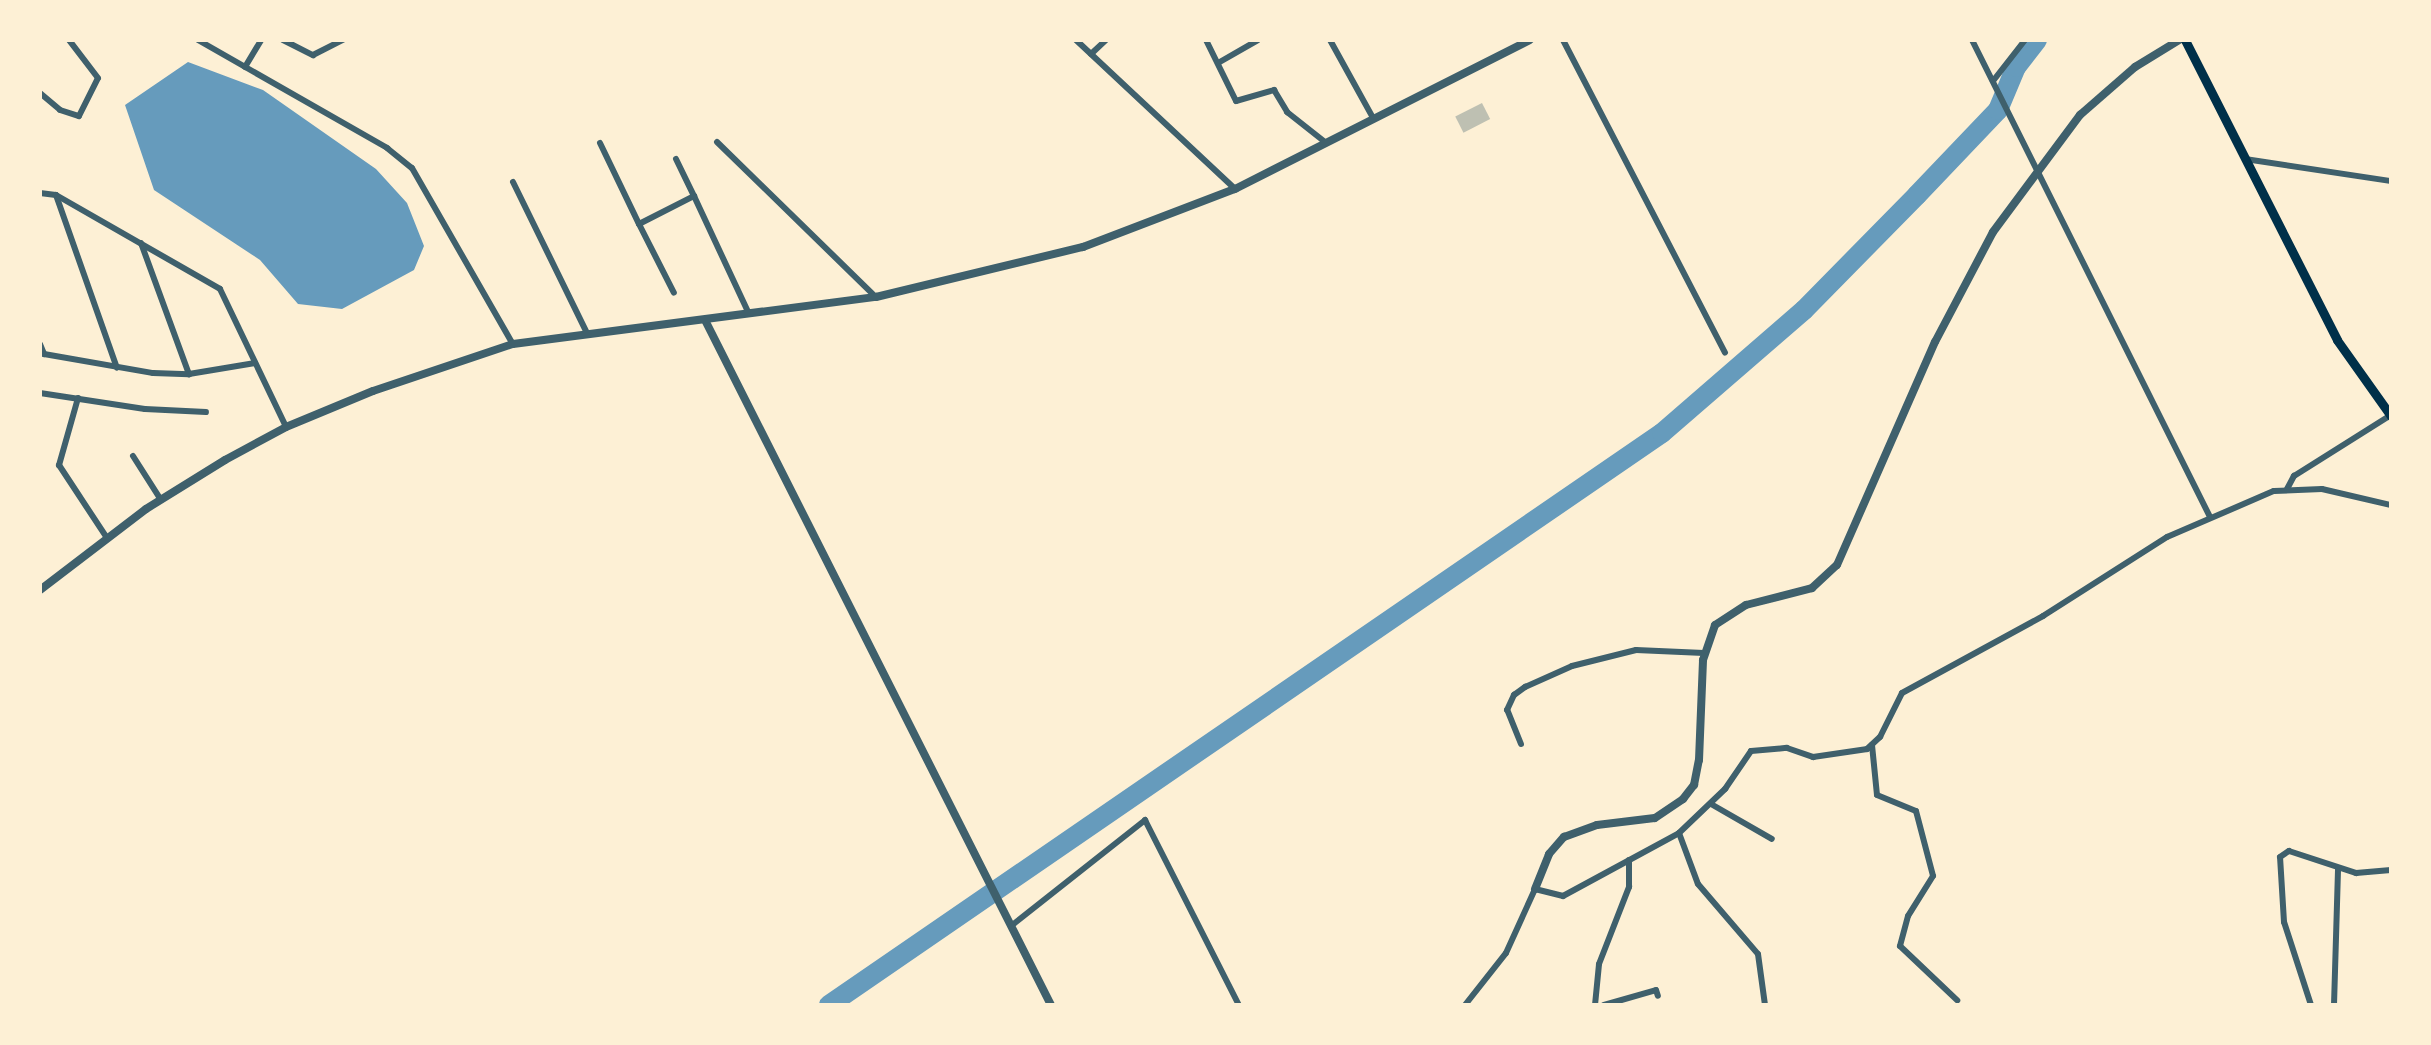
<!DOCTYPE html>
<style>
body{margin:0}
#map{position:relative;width:2431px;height:1045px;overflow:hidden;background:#fdf0d5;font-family:Manrope,sans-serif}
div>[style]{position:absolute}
.water>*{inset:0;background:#669bbc}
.river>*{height:20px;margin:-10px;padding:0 10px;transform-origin:10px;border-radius:10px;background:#669bbc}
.building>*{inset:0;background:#bec0b2;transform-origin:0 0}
.minor>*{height:6px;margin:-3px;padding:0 3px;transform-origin:3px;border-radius:3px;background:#3f606c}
.tertiary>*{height:8px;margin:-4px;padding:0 4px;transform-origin:4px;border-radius:4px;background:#3f606c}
.secondary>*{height:9px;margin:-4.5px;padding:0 4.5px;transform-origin:4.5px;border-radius:4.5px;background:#003049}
span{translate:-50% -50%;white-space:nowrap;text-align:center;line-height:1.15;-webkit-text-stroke:8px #fdf0d5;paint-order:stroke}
.frame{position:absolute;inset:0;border:42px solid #fdf0d5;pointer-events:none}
</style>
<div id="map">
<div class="water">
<i style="clip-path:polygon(188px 62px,263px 90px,376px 169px,407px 203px,424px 246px,414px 270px,342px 309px,298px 304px,260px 260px,154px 190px,125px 105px)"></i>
</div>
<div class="river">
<i style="left:829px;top:1005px;width:1010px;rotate:-34.48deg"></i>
<i style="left:1662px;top:433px;width:188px;rotate:-40.9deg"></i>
<i style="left:1804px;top:310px;width:161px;rotate:-45.5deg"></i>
<i style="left:1917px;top:195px;width:117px;rotate:-46.4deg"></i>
<i style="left:1998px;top:110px;width:47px;rotate:-67.3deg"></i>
<i style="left:2016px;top:67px;width:34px;rotate:-52deg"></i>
</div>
<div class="building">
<i style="left:1482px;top:103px;width:18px;height:30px;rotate:63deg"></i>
</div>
<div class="minor">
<i style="left:198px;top:40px;width:218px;rotate:29.7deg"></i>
<i style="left:387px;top:148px;width:32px;rotate:39deg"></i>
<i style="left:412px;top:168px;width:203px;rotate:60.2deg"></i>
<i style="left:283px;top:40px;width:34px;rotate:27deg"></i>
<i style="left:313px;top:55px;width:34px;rotate:-27deg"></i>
<i style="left:1076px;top:40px;width:218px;rotate:43.1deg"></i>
<i style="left:1206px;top:40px;width:68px;rotate:63.8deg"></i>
<i style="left:1236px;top:101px;width:40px;rotate:-16deg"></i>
<i style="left:1274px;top:90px;width:26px;rotate:59deg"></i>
<i style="left:1287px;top:112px;width:48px;rotate:38.3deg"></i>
<i style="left:1330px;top:40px;width:89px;rotate:61.1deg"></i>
<i style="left:1563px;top:40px;width:352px;rotate:62.6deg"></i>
<i style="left:1972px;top:40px;width:533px;rotate:63.48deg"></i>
<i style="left:1091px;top:54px;width:21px;rotate:-43deg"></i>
<i style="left:1218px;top:63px;width:46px;rotate:-29.9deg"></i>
<i style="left:245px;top:67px;width:31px;rotate:-59deg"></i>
<i style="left:1993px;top:81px;width:52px;rotate:-52deg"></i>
<i style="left:40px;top:93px;width:26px;rotate:40deg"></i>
<i style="left:60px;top:110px;width:20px;rotate:18deg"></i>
<i style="left:79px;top:116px;width:42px;rotate:-63.4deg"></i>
<i style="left:98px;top:78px;width:48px;rotate:-127.3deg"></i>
<i style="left:717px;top:142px;width:222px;rotate:44.3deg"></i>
<i style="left:600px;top:143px;width:90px;rotate:64.3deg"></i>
<i style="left:639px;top:224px;width:62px;rotate:-27deg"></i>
<i style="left:694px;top:196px;width:130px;rotate:65deg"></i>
<i style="left:676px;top:159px;width:41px;rotate:64.1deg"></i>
<i style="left:2245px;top:159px;width:148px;rotate:8.6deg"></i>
<i style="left:513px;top:182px;width:166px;rotate:63.9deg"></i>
<i style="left:40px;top:193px;width:16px;rotate:7deg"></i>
<i style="left:56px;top:195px;width:189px;rotate:29.8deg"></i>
<i style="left:220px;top:289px;width:153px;rotate:64.4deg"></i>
<i style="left:56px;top:195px;width:183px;rotate:70.6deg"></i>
<i style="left:639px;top:224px;width:77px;rotate:63.1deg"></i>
<i style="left:141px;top:243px;width:140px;rotate:69.9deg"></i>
<i style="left:40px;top:344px;width:11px;rotate:68deg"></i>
<i style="left:44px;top:354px;width:111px;rotate:9.9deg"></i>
<i style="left:153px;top:373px;width:36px;rotate:2deg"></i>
<i style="left:189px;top:374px;width:67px;rotate:-9.5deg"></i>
<i style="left:40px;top:393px;width:106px;rotate:8.7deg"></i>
<i style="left:145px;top:409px;width:61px;rotate:2.8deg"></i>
<i style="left:78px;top:398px;width:70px;rotate:105.8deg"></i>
<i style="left:59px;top:465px;width:87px;rotate:56.7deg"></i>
<i style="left:133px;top:456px;width:52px;rotate:57.5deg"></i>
<i style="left:2287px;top:489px;width:15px;rotate:-62deg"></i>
<i style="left:2294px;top:476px;width:115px;rotate:-32.2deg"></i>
<i style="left:1521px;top:744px;width:37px;rotate:-112deg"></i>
<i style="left:1507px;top:710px;width:17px;rotate:-65deg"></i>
<i style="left:1514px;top:695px;width:14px;rotate:-36deg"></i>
<i style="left:1525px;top:687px;width:51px;rotate:-24.1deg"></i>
<i style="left:1572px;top:666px;width:66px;rotate:-14deg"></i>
<i style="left:1636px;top:650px;width:68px;rotate:2.5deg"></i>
<i style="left:1872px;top:745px;width:50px;rotate:84.3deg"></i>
<i style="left:1877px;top:795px;width:42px;rotate:22.3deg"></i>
<i style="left:1916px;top:811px;width:67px;rotate:75.3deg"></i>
<i style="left:1933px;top:876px;width:47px;rotate:122deg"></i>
<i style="left:1908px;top:916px;width:31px;rotate:105deg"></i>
<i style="left:1900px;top:946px;width:79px;rotate:43.5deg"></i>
<i style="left:1711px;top:804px;width:70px;rotate:29.8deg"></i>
<i style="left:1679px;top:833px;width:54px;rotate:69.6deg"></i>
<i style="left:1698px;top:884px;width:92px;rotate:49.4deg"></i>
<i style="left:1758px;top:954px;width:51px;rotate:82.2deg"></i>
<i style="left:1011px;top:926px;width:171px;rotate:-38.3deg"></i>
<i style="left:1145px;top:820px;width:208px;rotate:63.1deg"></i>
<i style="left:1465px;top:1005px;width:66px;rotate:-51.7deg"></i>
<i style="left:1506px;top:953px;width:70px;rotate:-65.6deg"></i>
<i style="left:1535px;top:889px;width:29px;rotate:14deg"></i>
<i style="left:1563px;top:896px;width:132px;rotate:-28.5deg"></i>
<i style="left:1679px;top:833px;width:64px;rotate:-43.7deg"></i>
<i style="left:1725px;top:789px;width:46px;rotate:-55.6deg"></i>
<i style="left:1751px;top:751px;width:36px;rotate:-5deg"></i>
<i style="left:1787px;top:748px;width:28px;rotate:19deg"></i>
<i style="left:1813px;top:757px;width:55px;rotate:-8.4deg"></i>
<i style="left:1867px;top:749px;width:18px;rotate:-43deg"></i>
<i style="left:1880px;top:737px;width:49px;rotate:-63.4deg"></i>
<i style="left:1902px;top:693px;width:161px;rotate:-28.6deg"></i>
<i style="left:2043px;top:616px;width:147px;rotate:-32.5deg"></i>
<i style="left:2167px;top:537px;width:116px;rotate:-23.3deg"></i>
<i style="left:2274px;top:491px;width:48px;rotate:-2.4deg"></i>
<i style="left:2322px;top:489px;width:71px;rotate:13.1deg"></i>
<i style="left:1595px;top:1005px;width:41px;rotate:-84.4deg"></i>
<i style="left:1599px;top:964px;width:83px;rotate:-68.7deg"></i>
<i style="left:1629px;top:887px;width:27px;rotate:-90deg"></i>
<i style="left:1604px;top:1005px;width:54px;rotate:-16.1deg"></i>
<i style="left:1656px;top:990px;width:6px;rotate:72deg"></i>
<i style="left:2311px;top:1005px;width:87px;rotate:-108deg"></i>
<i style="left:2284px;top:922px;width:65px;rotate:-93.5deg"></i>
<i style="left:2280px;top:857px;width:11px;rotate:-34deg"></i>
<i style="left:2289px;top:851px;width:71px;rotate:18.2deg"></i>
<i style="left:2356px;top:873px;width:35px;rotate:-5deg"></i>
<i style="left:2334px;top:1005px;width:137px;rotate:-88.3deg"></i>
</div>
<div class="tertiary">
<i style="left:706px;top:322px;width:765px;rotate:63.2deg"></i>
<i style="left:40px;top:590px;width:133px;rotate:-37.4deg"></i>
<i style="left:146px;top:509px;width:93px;rotate:-31.8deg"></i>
<i style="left:225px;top:460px;width:69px;rotate:-28.4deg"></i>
<i style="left:286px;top:427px;width:94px;rotate:-22.5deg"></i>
<i style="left:373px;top:391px;width:148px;rotate:-18.6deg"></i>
<i style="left:513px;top:344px;width:366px;rotate:-7.4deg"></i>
<i style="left:876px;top:297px;width:213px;rotate:-13.6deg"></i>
<i style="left:1083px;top:247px;width:163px;rotate:-20.9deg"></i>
<i style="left:1235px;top:189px;width:330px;rotate:-26.8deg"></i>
<i style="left:1535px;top:889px;width:38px;rotate:-68deg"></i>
<i style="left:1549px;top:854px;width:23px;rotate:-49deg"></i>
<i style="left:1564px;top:837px;width:35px;rotate:-20deg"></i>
<i style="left:1597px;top:825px;width:58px;rotate:-6.9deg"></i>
<i style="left:1655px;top:818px;width:34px;rotate:-34deg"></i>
<i style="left:1683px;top:799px;width:18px;rotate:-52deg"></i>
<i style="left:1694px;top:785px;width:25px;rotate:-79deg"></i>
<i style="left:1699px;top:760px;width:100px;rotate:-87.7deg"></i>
<i style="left:1703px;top:660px;width:37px;rotate:-71deg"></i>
<i style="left:1715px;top:625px;width:37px;rotate:-33deg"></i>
<i style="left:1746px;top:605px;width:68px;rotate:-14.4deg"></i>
<i style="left:1812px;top:588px;width:34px;rotate:-43deg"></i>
<i style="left:1837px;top:565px;width:244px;rotate:-66.3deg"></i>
<i style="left:1935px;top:342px;width:124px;rotate:-62.2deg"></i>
<i style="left:1993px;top:232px;width:146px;rotate:-53.4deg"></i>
<i style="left:2080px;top:115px;width:73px;rotate:-41.1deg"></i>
<i style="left:2135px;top:67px;width:52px;rotate:-31.5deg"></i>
</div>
<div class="secondary">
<i style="left:2185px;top:40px;width:336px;rotate:63.1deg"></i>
<i style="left:2337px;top:340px;width:93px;rotate:54.6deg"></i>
</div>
<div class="frame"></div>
</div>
